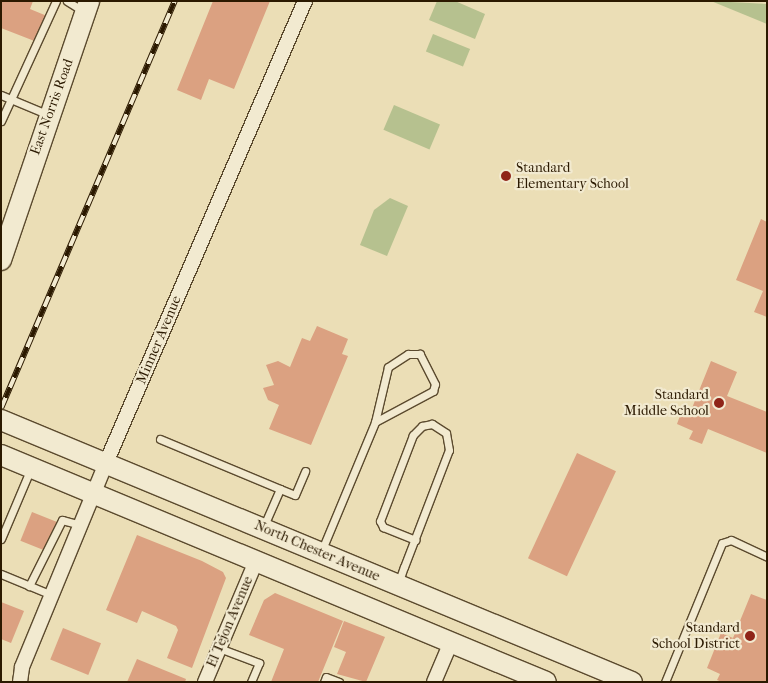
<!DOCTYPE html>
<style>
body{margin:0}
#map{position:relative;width:768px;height:683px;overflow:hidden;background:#ebdeb6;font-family:"IM FELL French Canon",serif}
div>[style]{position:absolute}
.green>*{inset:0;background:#b6c18f;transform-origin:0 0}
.building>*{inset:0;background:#dba181;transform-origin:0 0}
.roads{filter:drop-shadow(1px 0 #5b4a2e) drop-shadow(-1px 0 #5b4a2e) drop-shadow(0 1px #5b4a2e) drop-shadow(0 -1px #5b4a2e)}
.lane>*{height:7px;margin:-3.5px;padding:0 3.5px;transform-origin:3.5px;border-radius:3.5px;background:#f2ead0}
.street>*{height:14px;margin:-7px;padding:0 7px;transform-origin:7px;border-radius:7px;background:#f2ead0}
.secondary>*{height:20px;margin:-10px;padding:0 10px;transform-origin:10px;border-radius:10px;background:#f2ead0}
.rail>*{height:5.5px;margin-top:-2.75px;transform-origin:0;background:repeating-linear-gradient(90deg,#f2ead0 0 11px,#2b1900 0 22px);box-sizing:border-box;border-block:1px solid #2b1900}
.dots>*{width:14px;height:14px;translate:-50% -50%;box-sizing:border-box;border:2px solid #f2ead0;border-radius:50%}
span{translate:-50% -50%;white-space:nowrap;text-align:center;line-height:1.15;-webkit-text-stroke:4.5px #f2ead0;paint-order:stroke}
.street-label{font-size:14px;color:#2b1900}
.poi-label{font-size:14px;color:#2b1900}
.left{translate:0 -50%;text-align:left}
.right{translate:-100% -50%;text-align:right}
.frame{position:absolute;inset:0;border:2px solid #2b1900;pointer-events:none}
</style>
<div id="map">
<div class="green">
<i style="clip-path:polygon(437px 1px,455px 1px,485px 14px,475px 39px,429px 20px)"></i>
<i style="clip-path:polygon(711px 1px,767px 4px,767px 24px)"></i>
<i style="left:433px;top:34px;width:40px;height:19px;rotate:22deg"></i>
<i style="left:394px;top:105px;width:50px;height:27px;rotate:23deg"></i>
<i style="clip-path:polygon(390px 198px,408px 206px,387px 256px,360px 245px,374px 210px)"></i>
</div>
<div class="building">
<i style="clip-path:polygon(1px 1px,33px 1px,30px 9px,47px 16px,37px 42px,1px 28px)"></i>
<i style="clip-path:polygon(213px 1px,270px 1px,234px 89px,209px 79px,201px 100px,177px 90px)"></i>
<i style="clip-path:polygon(761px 219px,767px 222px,767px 317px,754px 312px,763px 291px,736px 280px)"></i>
<i style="clip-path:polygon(317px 326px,348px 339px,342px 354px,348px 356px,311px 445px,269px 429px,279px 405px,268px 400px,263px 388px,274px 385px,266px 365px,278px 361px,290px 367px,302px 338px,310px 341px)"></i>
<i style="clip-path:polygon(711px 361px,737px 372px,727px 396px,767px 412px,767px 453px,708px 429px,702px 444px,689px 439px,693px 431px,677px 424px,682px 410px,690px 413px)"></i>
<i style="left:577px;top:453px;width:43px;height:116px;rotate:25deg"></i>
<i style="left:32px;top:512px;width:29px;height:31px;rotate:22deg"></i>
<i style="clip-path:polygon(137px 535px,202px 561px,223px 572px,226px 578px,192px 668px,167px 658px,178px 630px,176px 626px,142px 611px,137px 623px,106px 610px)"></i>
<i style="clip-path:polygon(275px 593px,343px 621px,318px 682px,271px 682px,284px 649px,249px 635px,264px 600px)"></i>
<i style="clip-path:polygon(751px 594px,767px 600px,767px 682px,722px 682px,717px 680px,720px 674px,707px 668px,721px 633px,733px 638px)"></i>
<i style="clip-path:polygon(1px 602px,24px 611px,11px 643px,1px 639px)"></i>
<i style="clip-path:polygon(344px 621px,385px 637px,366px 682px,337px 674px,346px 652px,334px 647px)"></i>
<i style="left:63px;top:628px;width:41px;height:34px;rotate:22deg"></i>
<i style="clip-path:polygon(137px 659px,186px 679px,185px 682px,127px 682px)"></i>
</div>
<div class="roads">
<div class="lane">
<i style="left:67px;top:1px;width:19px;rotate:32deg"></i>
<i style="left:1px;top:95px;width:52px;rotate:22.6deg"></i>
<i style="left:1px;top:121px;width:132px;rotate:-65.4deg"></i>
<i style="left:160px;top:439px;width:130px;rotate:22.6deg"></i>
<i style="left:280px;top:489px;width:43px;rotate:113.6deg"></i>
<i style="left:280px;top:489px;width:16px;rotate:22deg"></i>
<i style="left:295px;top:495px;width:26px;rotate:-67deg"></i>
<i style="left:1px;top:539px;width:77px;rotate:-67.1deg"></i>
<i style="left:321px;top:552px;width:141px;rotate:-67.4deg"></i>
<i style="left:375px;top:422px;width:66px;rotate:-28.1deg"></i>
<i style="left:433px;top:391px;width:7px;rotate:-74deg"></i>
<i style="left:435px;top:384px;width:34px;rotate:-117deg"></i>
<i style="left:420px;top:354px;width:12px;rotate:180deg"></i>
<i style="left:408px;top:354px;width:24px;rotate:147deg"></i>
<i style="left:388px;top:367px;width:57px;rotate:103.3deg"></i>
<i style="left:1px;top:574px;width:55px;rotate:22.4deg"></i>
<i style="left:398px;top:584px;width:18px;rotate:-71deg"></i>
<i style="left:404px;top:567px;width:125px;rotate:-69deg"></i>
<i style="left:449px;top:450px;width:17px;rotate:-100deg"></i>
<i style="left:446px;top:433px;width:17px;rotate:-147deg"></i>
<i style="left:432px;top:424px;width:10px;rotate:169deg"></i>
<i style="left:422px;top:426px;width:13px;rotate:135deg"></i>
<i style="left:413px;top:435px;width:92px;rotate:111deg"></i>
<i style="left:380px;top:521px;width:7px;rotate:63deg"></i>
<i style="left:383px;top:527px;width:35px;rotate:22deg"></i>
<i style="left:29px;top:586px;width:74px;rotate:-63.4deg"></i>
<i style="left:62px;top:520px;width:20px;rotate:15deg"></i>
<i style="left:219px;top:648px;width:43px;rotate:20.6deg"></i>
<i style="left:259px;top:663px;width:21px;rotate:113deg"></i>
<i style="left:324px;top:682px;width:5px;rotate:-68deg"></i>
<i style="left:326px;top:677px;width:14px;rotate:21deg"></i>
<i style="left:665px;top:682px;width:150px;rotate:-67.7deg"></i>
<i style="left:722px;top:543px;width:9px;rotate:-18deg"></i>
<i style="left:731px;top:540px;width:40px;rotate:25deg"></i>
</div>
<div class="street">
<i style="left:20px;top:682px;width:15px;rotate:-82deg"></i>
<i style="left:22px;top:667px;width:221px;rotate:-67.6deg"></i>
<i style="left:106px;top:463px;width:503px;rotate:-66.7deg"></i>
<i style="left:205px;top:682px;width:131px;rotate:-67.1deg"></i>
<i style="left:434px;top:682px;width:43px;rotate:-67deg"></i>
</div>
<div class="secondary">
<i style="left:1px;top:260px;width:274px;rotate:-71.2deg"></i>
<i style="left:1px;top:420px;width:683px;rotate:22.55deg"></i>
<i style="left:1px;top:455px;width:590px;rotate:22.61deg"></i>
</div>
</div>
<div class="rail">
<i style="left:1px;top:408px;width:443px;rotate:-66.9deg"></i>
</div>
<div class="dots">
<i style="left:506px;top:176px;background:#8f2418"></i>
<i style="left:719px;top:403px;background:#8f2418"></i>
<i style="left:750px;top:636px;background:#8f2418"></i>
</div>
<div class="street-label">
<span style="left:52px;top:107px;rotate:-70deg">East Norris Road</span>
<span style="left:159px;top:340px;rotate:-67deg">Minner Avenue</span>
<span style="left:317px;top:551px;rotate:23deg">North Chester Avenue</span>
<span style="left:230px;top:622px;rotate:-67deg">El Tejon Avenue</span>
</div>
<div class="poi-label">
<span class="left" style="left:516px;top:176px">Standard<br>Elementary School</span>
<span class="right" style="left:709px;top:403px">Standard<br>Middle School</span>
<span class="right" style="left:740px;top:636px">Standard<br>School District</span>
</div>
<div class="frame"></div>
</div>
